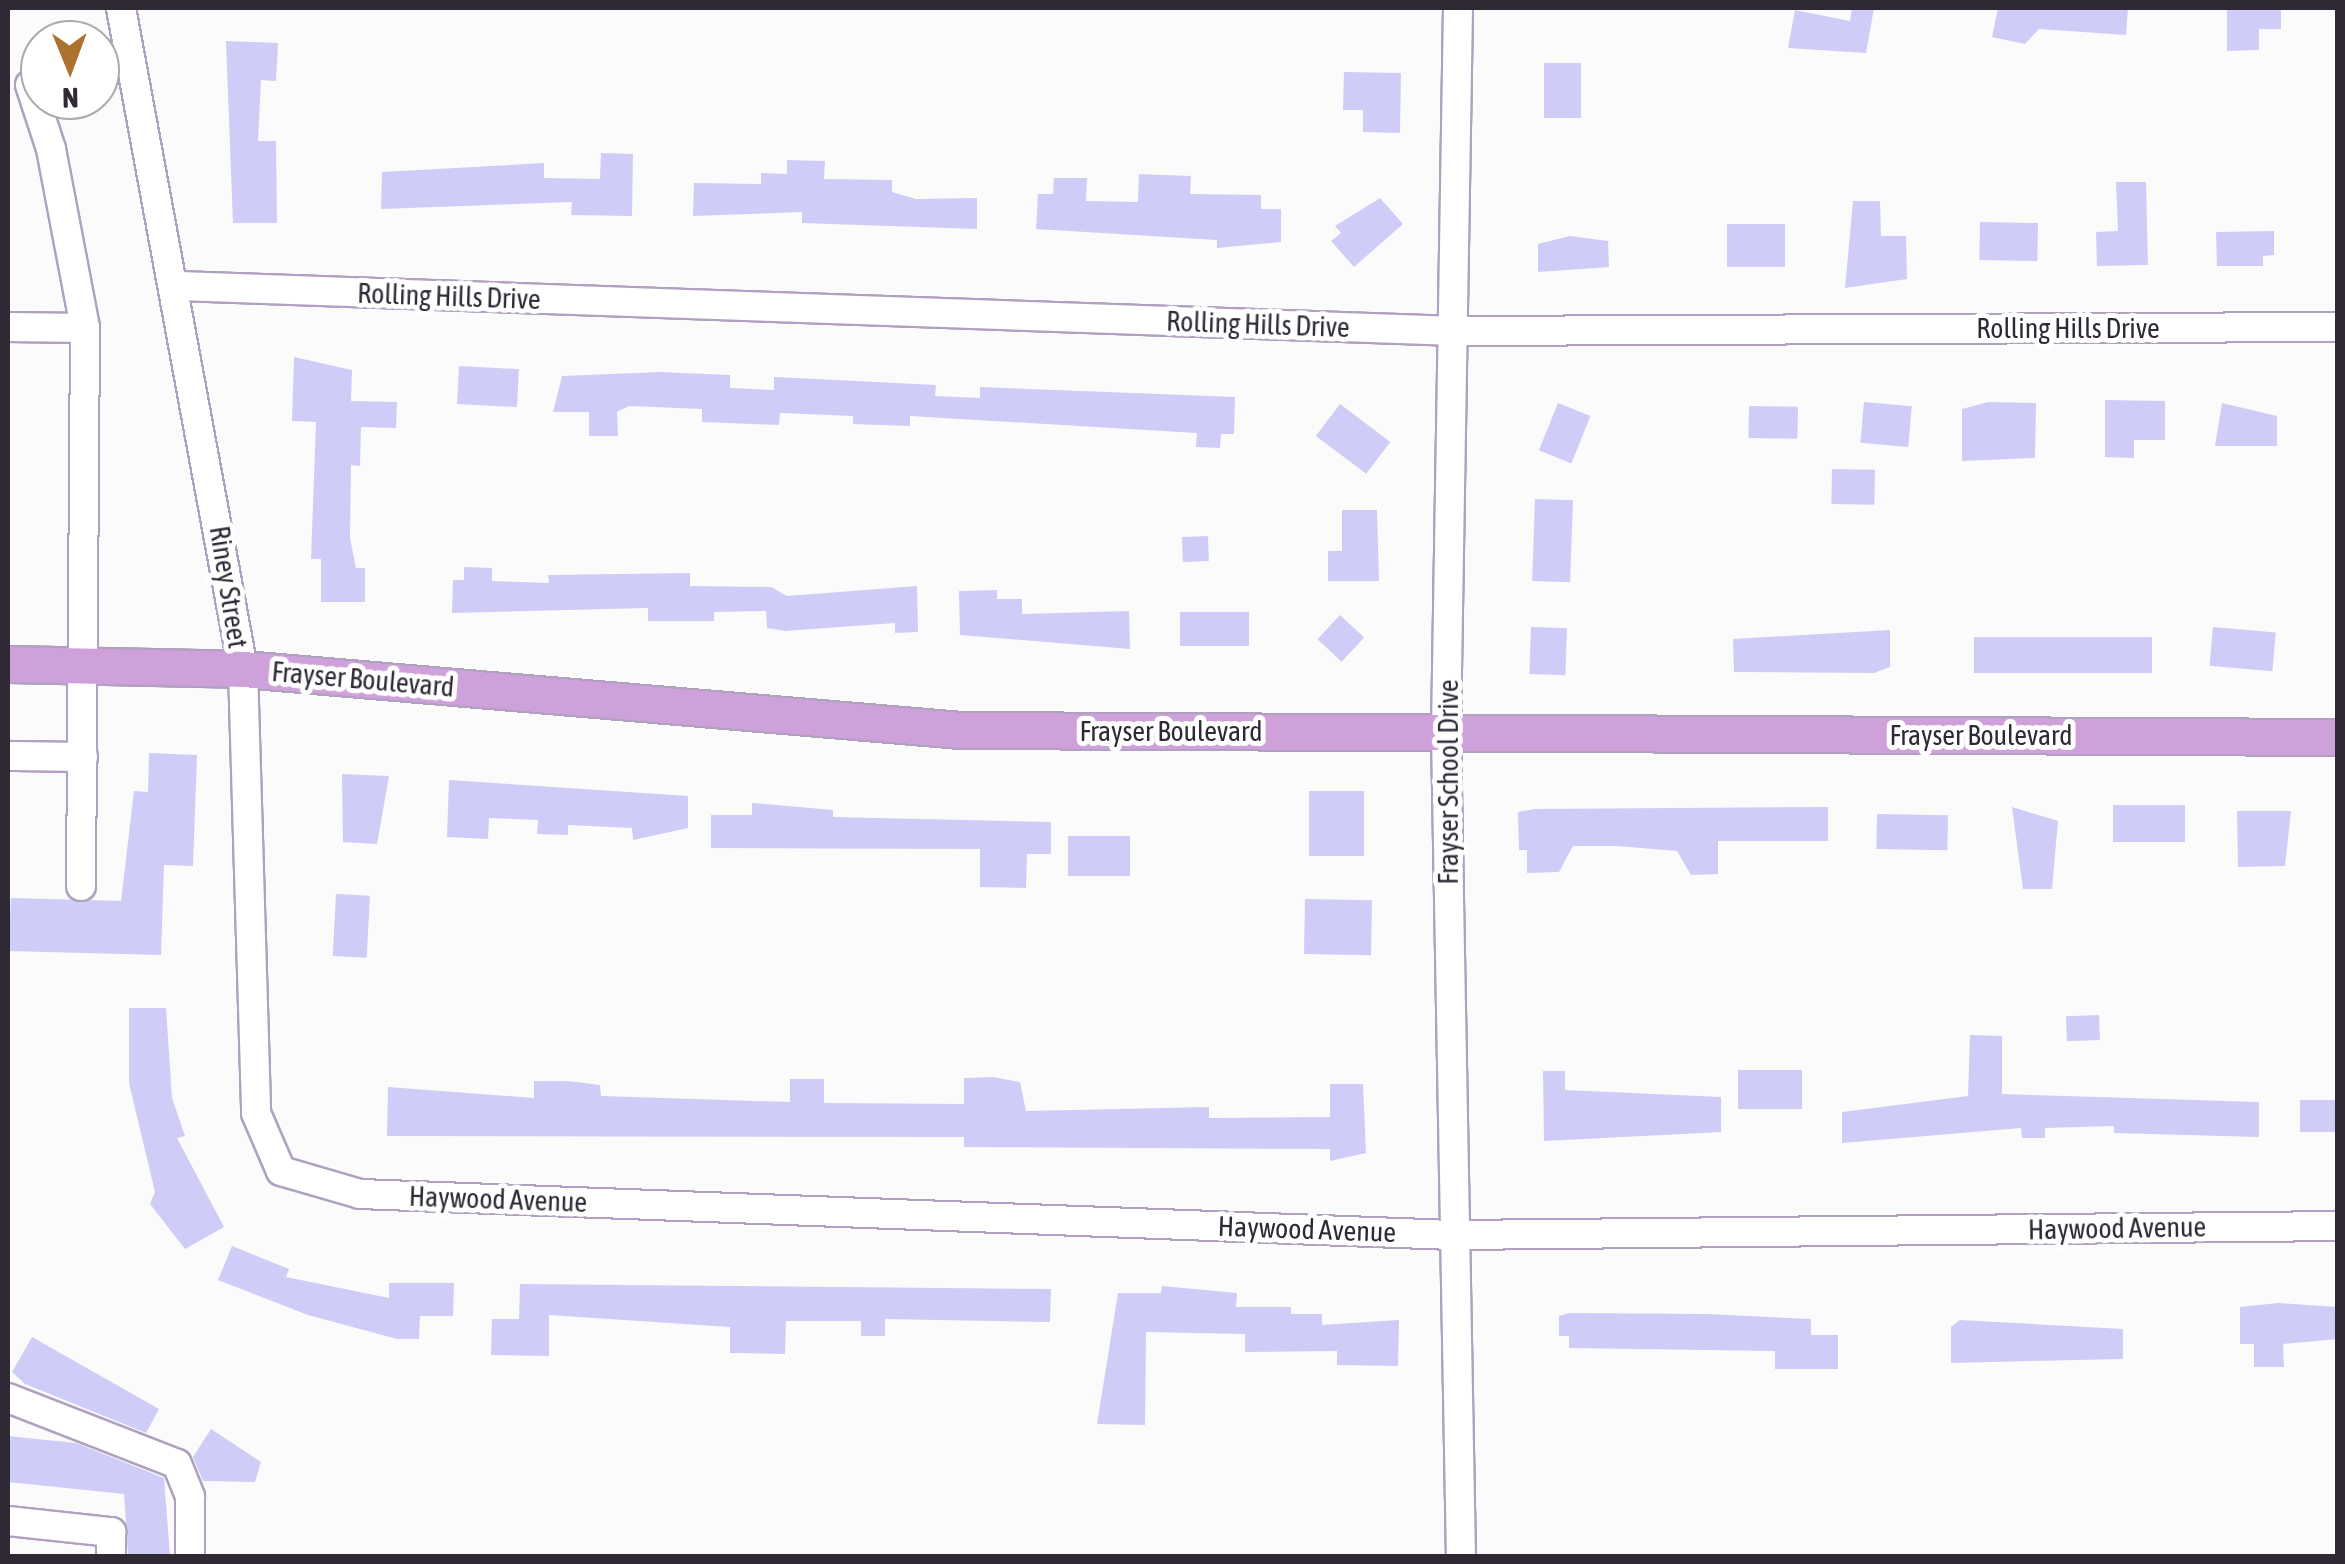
<!DOCTYPE html>
<style>
body{margin:0}
#map{position:relative;width:2345px;height:1564px;overflow:hidden;background:#fbfbfb;font-family:"Asap Condensed",sans-serif}
div>[style]{position:absolute}
.building>*{inset:0;background:#cfcdf7;transform-origin:0 0}
.roads{filter:drop-shadow(2px 0 #afa1bf) drop-shadow(-2px 0 #afa1bf) drop-shadow(0 2px #afa1bf) drop-shadow(0 -2px #afa1bf)}
.minor>*{height:28px;margin:-14px;padding:0 14px;transform-origin:14px;border-radius:14px;background:#fff}
.major>*{height:35px;margin:-17.5px;padding:0 17.5px;transform-origin:17.5px;border-radius:17.5px;background:#cea1db}
span{translate:-50% -50%;white-space:nowrap;text-align:center;line-height:1.15;-webkit-text-stroke:10px #fff;paint-order:stroke}
.street-label{font-size:28px;color:#2f2935}
.frame{position:absolute;inset:0;border:10px solid #2f2935;pointer-events:none}
.north{position:absolute;left:20px;top:20px;width:100px;height:100px;box-sizing:border-box;background:#fff;border:2px solid #aca9ae;border-radius:50%;rotate:179deg;font-size:28px;font-weight:700;line-height:40px;text-align:center;color:#2f2935}
.north::after{content:'';display:block;margin:auto;width:35px;height:45px;background:#ab7230;clip-path:polygon(50% 0,100% 100%,50% 72%,0 100%)}
</style>
<div id="map">
<div class="building">
<i style="clip-path:polygon(1852px 8px,1874px 8px,1866px 53px,1788px 48px,1795px 10px,1850px 21px)"></i>
<i style="clip-path:polygon(1998px 8px,2128px 8px,2126px 35px,2039px 29px,2025px 44px,1992px 37px)"></i>
<i style="clip-path:polygon(2227px 8px,2281px 8px,2281px 29px,2259px 29px,2259px 50px,2227px 51px)"></i>
<i style="clip-path:polygon(226px 41px,278px 43px,276px 81px,261px 80px,258px 141px,276px 141px,277px 223px,233px 223px)"></i>
<i style="left:1544px;top:63px;width:37px;height:55px"></i>
<i style="clip-path:polygon(1344px 72px,1401px 73px,1400px 133px,1363px 132px,1363px 110px,1343px 110px)"></i>
<i style="clip-path:polygon(601px 153px,633px 154px,632px 216px,571px 215px,572px 202px,381px 209px,382px 172px,544px 163px,544px 178px,600px 179px)"></i>
<i style="clip-path:polygon(787px 160px,825px 161px,824px 179px,892px 180px,892px 192px,916px 199px,977px 198px,977px 229px,802px 223px,802px 212px,693px 216px,694px 183px,761px 184px,761px 173px,787px 174px)"></i>
<i style="clip-path:polygon(1139px 174px,1191px 176px,1190px 194px,1261px 195px,1261px 209px,1281px 209px,1281px 242px,1217px 248px,1217px 240px,1036px 229px,1038px 194px,1053px 194px,1054px 178px,1087px 178px,1086px 201px,1138px 202px)"></i>
<i style="clip-path:polygon(2116px 182px,2146px 182px,2148px 265px,2097px 266px,2096px 232px,2118px 231px)"></i>
<i style="clip-path:polygon(1380px 198px,1403px 224px,1354px 267px,1331px 241px,1341px 233px,1335px 226px)"></i>
<i style="clip-path:polygon(1853px 201px,1880px 201px,1881px 236px,1906px 236px,1907px 279px,1845px 288px)"></i>
<i style="left:1980px;top:222px;width:58px;height:38px;rotate:1deg"></i>
<i style="left:1785px;top:224px;width:43px;height:58px;rotate:90deg"></i>
<i style="clip-path:polygon(2274px 231px,2274px 255px,2263px 256px,2263px 266px,2217px 266px,2216px 232px)"></i>
<i style="clip-path:polygon(1570px 236px,1608px 241px,1609px 267px,1538px 272px,1538px 244px)"></i>
<i style="clip-path:polygon(294px 357px,352px 370px,351px 401px,397px 402px,396px 428px,361px 427px,360px 466px,351px 465px,350px 538px,356px 568px,365px 568px,365px 602px,321px 602px,321px 559px,311px 559px,316px 422px,292px 421px)"></i>
<i style="left:459px;top:366px;width:60px;height:38px;rotate:3deg"></i>
<i style="clip-path:polygon(660px 372px,730px 375px,730px 388px,774px 390px,774px 377px,936px 385px,935px 396px,980px 398px,980px 387px,1235px 397px,1234px 434px,1221px 434px,1220px 448px,1196px 447px,1197px 433px,910px 416px,910px 426px,853px 424px,853px 416px,780px 413px,779px 425px,702px 422px,702px 409px,629px 406px,617px 412px,618px 436px,589px 436px,589px 412px,553px 412px,562px 376px)"></i>
<i style="clip-path:polygon(2105px 400px,2165px 401px,2165px 440px,2134px 440px,2134px 458px,2105px 457px)"></i>
<i style="left:1864px;top:402px;width:48px;height:41px;rotate:5deg"></i>
<i style="clip-path:polygon(1988px 402px,2036px 403px,2035px 458px,1962px 461px,1962px 409px)"></i>
<i style="left:1558px;top:403px;width:35px;height:51px;rotate:22deg"></i>
<i style="clip-path:polygon(2222px 403px,2277px 416px,2277px 446px,2215px 446px)"></i>
<i style="left:1340px;top:404px;width:63px;height:40px;rotate:37deg"></i>
<i style="left:1749px;top:406px;width:49px;height:32px;rotate:1deg"></i>
<i style="left:1832px;top:469px;width:43px;height:35px;rotate:1deg"></i>
<i style="left:1535px;top:499px;width:38px;height:82px;rotate:2deg"></i>
<i style="clip-path:polygon(1342px 510px,1377px 510px,1379px 581px,1328px 581px,1328px 551px,1342px 551px)"></i>
<i style="left:1208px;top:536px;width:25px;height:26px;rotate:88deg"></i>
<i style="clip-path:polygon(464px 567px,492px 568px,492px 581px,549px 583px,548px 575px,690px 573px,690px 586px,771px 587px,787px 596px,917px 586px,918px 632px,895px 633px,895px 623px,785px 631px,767px 628px,766px 611px,714px 612px,714px 621px,648px 621px,648px 608px,452px 613px,453px 580px,464px 580px)"></i>
<i style="clip-path:polygon(997px 590px,997px 599px,1022px 599px,1022px 614px,1129px 611px,1130px 649px,960px 635px,959px 591px)"></i>
<i style="left:1180px;top:612px;width:69px;height:34px"></i>
<i style="left:1340px;top:615px;width:33px;height:33px;rotate:43deg"></i>
<i style="left:1531px;top:627px;width:36px;height:47px;rotate:2deg"></i>
<i style="left:2213px;top:627px;width:63px;height:39px;rotate:5deg"></i>
<i style="clip-path:polygon(1890px 630px,1890px 667px,1874px 673px,1734px 672px,1733px 639px)"></i>
<i style="left:1974px;top:637px;width:178px;height:36px"></i>
<i style="clip-path:polygon(149px 753px,197px 755px,193px 866px,164px 865px,161px 955px,8px 951px,11px 898px,121px 901px,134px 791px,148px 792px)"></i>
<i style="clip-path:polygon(342px 774px,389px 776px,377px 844px,343px 842px)"></i>
<i style="clip-path:polygon(449px 780px,688px 796px,688px 828px,633px 840px,632px 828px,568px 825px,568px 835px,537px 834px,538px 820px,489px 818px,488px 839px,447px 837px)"></i>
<i style="left:1309px;top:791px;width:55px;height:65px"></i>
<i style="clip-path:polygon(752px 803px,833px 810px,833px 817px,1051px 822px,1051px 854px,1027px 854px,1026px 888px,980px 887px,980px 849px,711px 848px,711px 815px,752px 815px)"></i>
<i style="left:2185px;top:805px;width:37px;height:72px;rotate:90deg"></i>
<i style="clip-path:polygon(1828px 807px,1828px 841px,1718px 841px,1718px 874px,1691px 875px,1677px 851px,1617px 846px,1573px 846px,1559px 872px,1527px 873px,1527px 850px,1519px 850px,1518px 812px,1534px 809px)"></i>
<i style="clip-path:polygon(2012px 807px,2058px 821px,2052px 889px,2023px 889px)"></i>
<i style="clip-path:polygon(2237px 811px,2291px 811px,2285px 866px,2238px 867px)"></i>
<i style="left:1877px;top:814px;width:71px;height:35px;rotate:1deg"></i>
<i style="left:1130px;top:836px;width:40px;height:62px;rotate:90deg"></i>
<i style="left:336px;top:894px;width:34px;height:62px;rotate:3deg"></i>
<i style="left:1305px;top:899px;width:67px;height:55px;rotate:1deg"></i>
<i style="clip-path:polygon(129px 1008px,166px 1008px,172px 1098px,185px 1136px,177px 1138px,224px 1227px,185px 1249px,150px 1204px,155px 1192px,129px 1083px)"></i>
<i style="left:2099px;top:1015px;width:25px;height:33px;rotate:88deg"></i>
<i style="clip-path:polygon(1970px 1035px,2002px 1036px,2002px 1094px,2259px 1102px,2259px 1137px,2114px 1133px,2114px 1126px,2045px 1128px,2045px 1138px,2022px 1138px,2021px 1128px,1842px 1143px,1842px 1112px,1968px 1096px)"></i>
<i style="left:1738px;top:1070px;width:64px;height:39px"></i>
<i style="clip-path:polygon(1543px 1071px,1565px 1071px,1565px 1090px,1721px 1097px,1721px 1132px,1544px 1141px)"></i>
<i style="clip-path:polygon(993px 1077px,1020px 1082px,1026px 1111px,1209px 1107px,1209px 1118px,1330px 1117px,1330px 1084px,1363px 1084px,1366px 1153px,1330px 1161px,1330px 1149px,964px 1147px,964px 1137px,387px 1136px,388px 1087px,534px 1098px,534px 1081px,568px 1081px,600px 1085px,601px 1096px,790px 1102px,790px 1079px,824px 1079px,824px 1103px,964px 1104px,964px 1078px)"></i>
<i style="left:2338px;top:1100px;width:32px;height:38px;rotate:90deg"></i>
<i style="clip-path:polygon(232px 1246px,289px 1269px,286px 1277px,389px 1298px,389px 1283px,454px 1283px,453px 1316px,420px 1316px,419px 1339px,397px 1339px,308px 1315px,218px 1280px)"></i>
<i style="clip-path:polygon(520px 1284px,1051px 1289px,1050px 1322px,885px 1319px,885px 1336px,861px 1336px,861px 1321px,786px 1321px,785px 1354px,730px 1353px,730px 1327px,549px 1315px,549px 1356px,491px 1355px,492px 1319px,519px 1319px)"></i>
<i style="clip-path:polygon(1162px 1286px,1237px 1293px,1236px 1307px,1291px 1307px,1291px 1314px,1322px 1314px,1322px 1325px,1399px 1320px,1398px 1366px,1337px 1365px,1337px 1351px,1245px 1352px,1245px 1334px,1146px 1332px,1145px 1425px,1097px 1424px,1118px 1293px,1161px 1293px)"></i>
<i style="clip-path:polygon(2278px 1303px,2338px 1307px,2338px 1339px,2283px 1344px,2284px 1367px,2254px 1367px,2254px 1344px,2240px 1344px,2240px 1307px)"></i>
<i style="clip-path:polygon(1706px 1314px,1811px 1319px,1811px 1335px,1838px 1335px,1838px 1369px,1775px 1369px,1775px 1351px,1569px 1348px,1569px 1336px,1559px 1336px,1559px 1316px,1569px 1313px)"></i>
<i style="clip-path:polygon(1960px 1320px,2123px 1329px,2123px 1359px,1951px 1363px,1951px 1327px)"></i>
<i style="clip-path:polygon(32px 1337px,159px 1409px,146px 1433px,25px 1384px,12px 1372px)"></i>
<i style="clip-path:polygon(211px 1429px,261px 1462px,255px 1482px,203px 1481px,193px 1457px)"></i>
<i style="clip-path:polygon(8px 1436px,76px 1443px,164px 1478px,170px 1556px,128px 1556px,124px 1494px,8px 1482px)"></i>
</div>
<div class="roads">
<div class="minor">
<i style="left:121px;top:8px;width:672px;rotate:79.54deg"></i>
<i style="left:243px;top:669px;width:444px;rotate:88.3deg"></i>
<i style="left:256px;top:1113px;width:63px;rotate:66.7deg"></i>
<i style="left:281px;top:1171px;width:82px;rotate:16.2deg"></i>
<i style="left:360px;top:1194px;width:1095px;rotate:2.15deg"></i>
<i style="left:1454px;top:1235px;width:884px;rotate:-0.58deg"></i>
<i style="left:1458px;top:8px;width:725px;rotate:90.95deg"></i>
<i style="left:1446px;top:733px;width:823px;rotate:88.96deg"></i>
<i style="left:30px;top:85px;width:67px;rotate:71.8deg"></i>
<i style="left:51px;top:149px;width:182px;rotate:79.2deg"></i>
<i style="left:85px;top:328px;width:558px;rotate:90.41deg"></i>
<i style="left:179px;top:286px;width:1278px;rotate:2.02deg"></i>
<i style="left:1456px;top:331px;width:882px;rotate:-0.26deg"></i>
<i style="left:8px;top:327px;width:77px;rotate:0.7deg"></i>
<i style="left:8px;top:756px;width:75px;rotate:0.8deg"></i>
<i style="left:8px;top:1398px;width:181px;rotate:21.3deg"></i>
<i style="left:177px;top:1464px;width:35px;rotate:68deg"></i>
<i style="left:190px;top:1497px;width:59px;rotate:90deg"></i>
<i style="left:8px;top:1521px;width:104px;rotate:6.1deg"></i>
<i style="left:111px;top:1532px;width:24px;rotate:90deg"></i>
</div>
<div class="major">
<i style="left:8px;top:664px;width:235px;rotate:1.2deg"></i>
<i style="left:243px;top:669px;width:721px;rotate:4.86deg"></i>
<i style="left:961px;top:730px;width:1377px;rotate:0.29deg"></i>
</div>
</div>
<div class="street-label">
<span style="left:449px;top:296px;rotate:2deg">Rolling Hills Drive</span>
<span style="left:1258px;top:324px;rotate:2deg">Rolling Hills Drive</span>
<span style="left:2068px;top:328px">Rolling Hills Drive</span>
<span style="left:229px;top:587px;rotate:81deg">Riney Street</span>
<span style="left:363px;top:679px;rotate:5deg">Frayser Boulevard</span>
<span style="left:1171px;top:731px">Frayser Boulevard</span>
<span style="left:1981px;top:735px">Frayser Boulevard</span>
<span style="left:1448px;top:782px;rotate:-90deg">Frayser School Drive</span>
<span style="left:498px;top:1199px;rotate:2deg">Haywood Avenue</span>
<span style="left:2117px;top:1228px;rotate:-1deg">Haywood Avenue</span>
<span style="left:1307px;top:1229px;rotate:2deg">Haywood Avenue</span>
</div>
<div class="frame"></div>
<div class="north">N</div>
</div>
